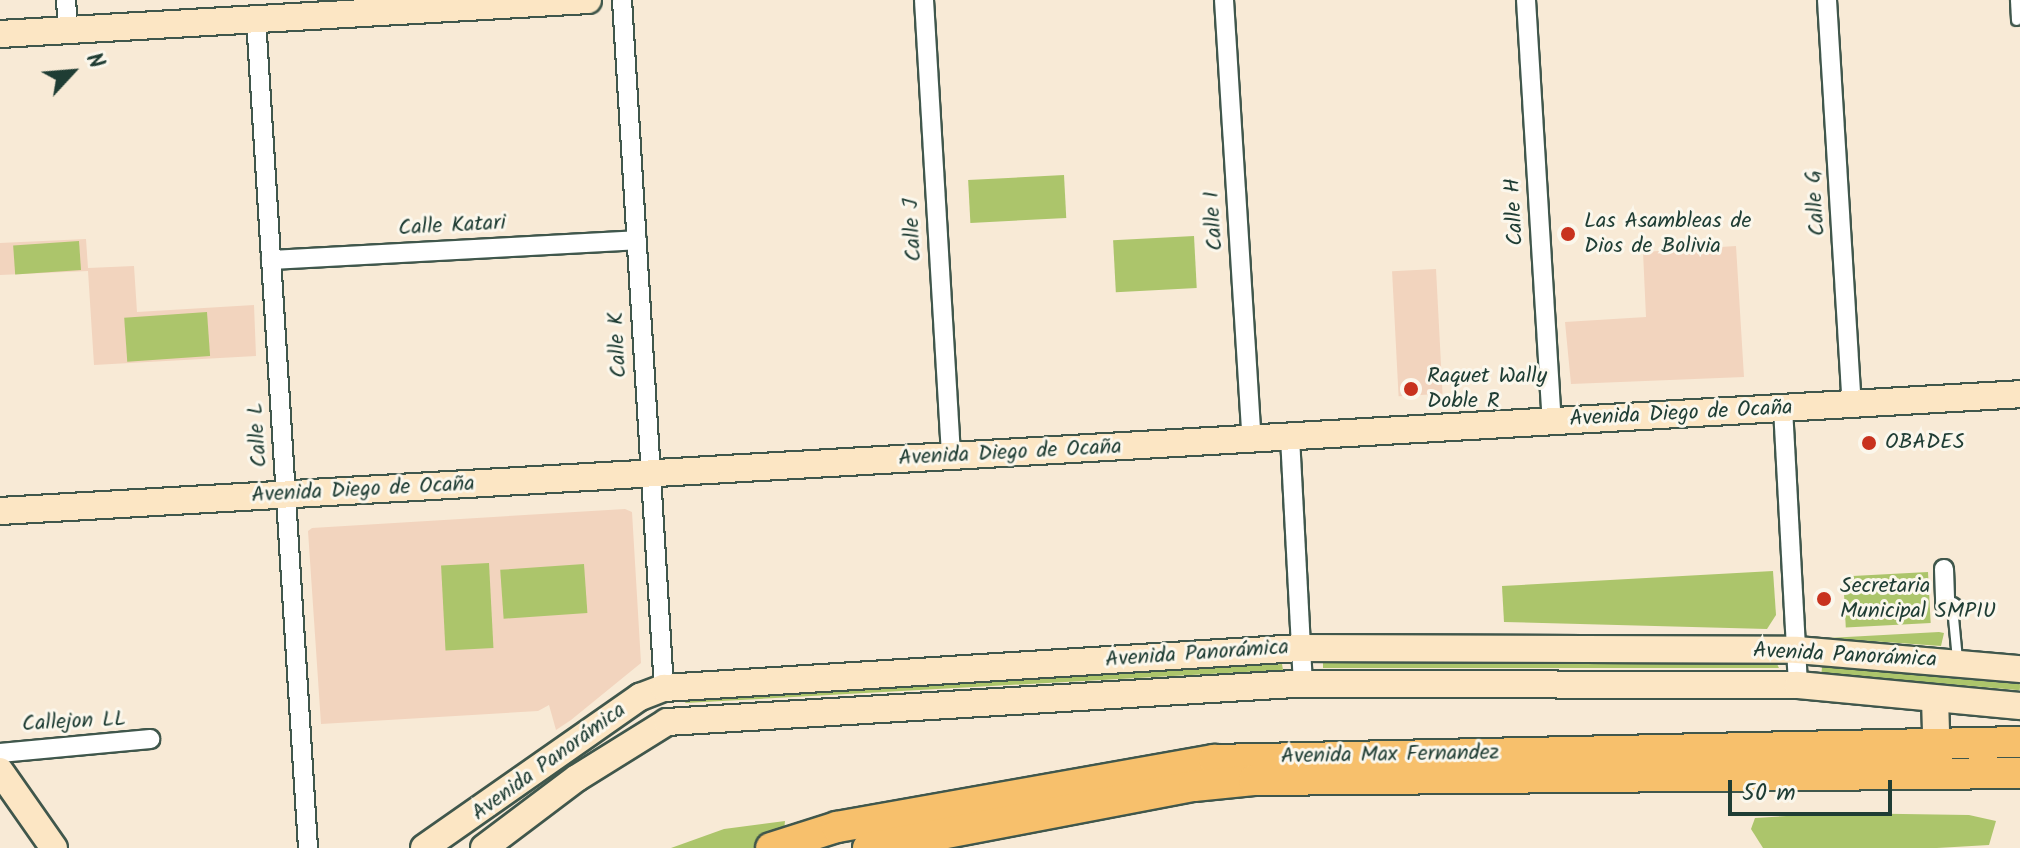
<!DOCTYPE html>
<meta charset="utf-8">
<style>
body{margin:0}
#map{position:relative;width:2020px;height:848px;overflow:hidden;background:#f8ead6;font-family:Kalam,sans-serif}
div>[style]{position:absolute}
.built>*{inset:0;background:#f2d4be;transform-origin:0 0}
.green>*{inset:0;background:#acc56b;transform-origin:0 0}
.roads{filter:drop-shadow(2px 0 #40574c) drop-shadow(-2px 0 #40574c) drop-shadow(0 2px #40574c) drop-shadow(0 -2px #40574c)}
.lane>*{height:9px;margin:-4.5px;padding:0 4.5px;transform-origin:4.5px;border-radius:4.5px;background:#fff}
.street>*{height:18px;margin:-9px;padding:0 9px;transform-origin:9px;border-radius:9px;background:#fff}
.secondary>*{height:26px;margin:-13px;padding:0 13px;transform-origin:13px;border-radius:13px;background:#fce6c4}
.primary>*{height:30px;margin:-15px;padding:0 15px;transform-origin:15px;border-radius:15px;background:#f7c06c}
.dots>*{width:22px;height:22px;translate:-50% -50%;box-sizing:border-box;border:4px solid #fbf7ec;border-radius:50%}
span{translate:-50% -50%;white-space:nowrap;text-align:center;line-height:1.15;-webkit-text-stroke:6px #fbf7ec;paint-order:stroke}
.street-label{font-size:22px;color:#1f3d34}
.poi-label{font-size:22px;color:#1f3d34}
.left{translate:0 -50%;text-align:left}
.north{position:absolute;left:32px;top:32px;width:80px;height:80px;-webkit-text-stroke:6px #fbf7ec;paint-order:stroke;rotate:64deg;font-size:22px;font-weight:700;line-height:32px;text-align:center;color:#1f3d34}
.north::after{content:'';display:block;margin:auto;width:28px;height:36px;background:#1f3d34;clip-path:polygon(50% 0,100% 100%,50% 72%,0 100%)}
.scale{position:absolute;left:1728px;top:780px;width:164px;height:36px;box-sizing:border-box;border:4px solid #1f3d34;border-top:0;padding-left:10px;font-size:24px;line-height:28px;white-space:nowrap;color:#1f3d34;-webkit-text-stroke:6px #fbf7ec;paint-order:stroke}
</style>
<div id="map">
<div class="built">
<i style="clip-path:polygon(86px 239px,88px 268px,134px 266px,137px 312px,254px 305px,256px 356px,94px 365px,88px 271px,0 275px,0 243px)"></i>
<i style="clip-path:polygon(1736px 246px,1744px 377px,1571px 384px,1565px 322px,1646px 317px,1643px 252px)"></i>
<i style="left:1436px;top:269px;width:125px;height:44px;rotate:87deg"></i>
<i style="clip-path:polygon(625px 509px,632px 512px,641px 663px,571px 720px,556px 730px,549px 705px,538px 711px,321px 724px,308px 531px,312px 528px)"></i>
</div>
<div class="green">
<i style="left:1064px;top:175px;width:43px;height:96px;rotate:87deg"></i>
<i style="left:1194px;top:236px;width:52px;height:81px;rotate:87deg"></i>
<i style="left:79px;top:241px;width:29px;height:66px;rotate:86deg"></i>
<i style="left:207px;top:312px;width:44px;height:83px;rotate:86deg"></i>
<i style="left:489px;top:563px;width:85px;height:48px;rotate:87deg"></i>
<i style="left:584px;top:564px;width:49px;height:84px;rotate:86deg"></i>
<i style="clip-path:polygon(1773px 571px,1776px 615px,1767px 629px,1504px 622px,1502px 586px)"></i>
<i style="left:1928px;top:572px;width:51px;height:85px;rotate:87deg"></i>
<i style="clip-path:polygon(1939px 632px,1944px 633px,1941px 646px,1828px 638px)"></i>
<i style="clip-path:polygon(1323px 661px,1777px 664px,1779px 668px,1323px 668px)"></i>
<i style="clip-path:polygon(1282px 664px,1283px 670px,685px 703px,687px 700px)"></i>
<i style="left:1822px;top:667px;width:199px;height:6px;rotate:5deg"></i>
<i style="clip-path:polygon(1837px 813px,1969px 815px,1996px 821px,1989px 845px,1937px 848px,1763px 848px,1751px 829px,1755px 818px)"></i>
<i style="clip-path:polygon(785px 821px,783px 841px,771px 848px,671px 848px,724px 829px)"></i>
</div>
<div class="roads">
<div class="lane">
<i style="left:2015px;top:0;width:20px;rotate:87deg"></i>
<i style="left:1952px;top:607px;width:52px;rotate:84.5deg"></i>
</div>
<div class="street">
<i style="left:66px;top:0;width:30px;rotate:86deg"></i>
<i style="left:622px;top:0;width:689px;rotate:86.51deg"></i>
<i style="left:924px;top:0;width:457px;rotate:86.6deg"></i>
<i style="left:1224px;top:0;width:440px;rotate:86.4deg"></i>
<i style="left:1526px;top:0;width:422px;rotate:86.5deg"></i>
<i style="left:1827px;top:0;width:405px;rotate:86.5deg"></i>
<i style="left:256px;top:19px;width:831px;rotate:86.41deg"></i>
<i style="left:271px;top:260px;width:366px;rotate:-3.1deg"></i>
<i style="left:1783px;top:408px;width:277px;rotate:86.9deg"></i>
<i style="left:1290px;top:437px;width:247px;rotate:87deg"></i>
<i style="left:1944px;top:569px;width:35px;rotate:88deg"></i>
<i style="left:1945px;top:604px;width:8px;rotate:23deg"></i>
<i style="left:0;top:753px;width:151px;rotate:-5.3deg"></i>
</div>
<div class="secondary">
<i style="left:0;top:34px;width:589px;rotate:-3.31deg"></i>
<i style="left:0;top:511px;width:2023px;rotate:-3.31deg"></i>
<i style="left:1935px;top:699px;width:64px;rotate:88.2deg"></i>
<i style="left:0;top:771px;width:94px;rotate:55deg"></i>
<i style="left:424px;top:848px;width:264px;rotate:-35deg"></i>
<i style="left:640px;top:697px;width:26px;rotate:-21deg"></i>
<i style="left:664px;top:688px;width:637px;rotate:-3.6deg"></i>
<i style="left:1300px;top:648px;width:497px;rotate:0.2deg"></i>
<i style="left:1797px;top:650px;width:224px;rotate:4.9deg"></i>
<i style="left:484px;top:848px;width:116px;rotate:-37deg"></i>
<i style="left:577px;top:778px;width:106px;rotate:-31.9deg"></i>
<i style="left:667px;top:722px;width:628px;rotate:-3.47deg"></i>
<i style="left:1294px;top:684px;width:504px;rotate:0.11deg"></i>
<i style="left:1798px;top:685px;width:223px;rotate:5.4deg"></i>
</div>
<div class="primary">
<i style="left:771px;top:848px;width:69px;rotate:-17.7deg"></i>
<i style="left:837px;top:827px;width:383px;rotate:-10.1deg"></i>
<i style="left:1214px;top:760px;width:806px;rotate:-1.28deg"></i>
<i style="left:868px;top:848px;width:332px;rotate:-10.8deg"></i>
<i style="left:1194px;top:786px;width:60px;rotate:-5.7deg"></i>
<i style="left:1254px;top:780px;width:766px;rotate:-0.52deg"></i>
</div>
</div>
<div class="dots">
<i style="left:1568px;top:234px;background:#c8321e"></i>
<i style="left:1411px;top:389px;background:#c8321e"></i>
<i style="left:1869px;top:443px;background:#c8321e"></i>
<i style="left:1824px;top:599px;background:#c8321e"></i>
</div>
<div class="street-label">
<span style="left:1816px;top:203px;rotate:-94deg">Calle G</span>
<span style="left:1515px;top:212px;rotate:-93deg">Calle H</span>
<span style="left:1214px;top:221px;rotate:-94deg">Calle I</span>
<span style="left:452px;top:226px;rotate:-3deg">Calle Katari</span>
<span style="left:913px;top:230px;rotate:-93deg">Calle J</span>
<span style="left:618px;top:345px;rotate:-93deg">Calle K</span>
<span style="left:1681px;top:414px;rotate:-3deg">Avenida Diego de Ocaña</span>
<span style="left:258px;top:435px;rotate:-94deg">Calle L</span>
<span style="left:1010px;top:453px;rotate:-3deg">Avenida Diego de Ocaña</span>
<span style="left:363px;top:490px;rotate:-3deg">Avenida Diego de Ocaña</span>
<span style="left:1197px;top:654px;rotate:-4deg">Avenida Panorámica</span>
<span style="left:1845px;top:656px;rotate:3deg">Avenida Panorámica</span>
<span style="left:74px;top:722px;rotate:-3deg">Callejon LL</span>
<span style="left:1390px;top:755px;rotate:-1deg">Avenida Max Fernandez</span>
<span style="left:549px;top:762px;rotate:-36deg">Avenida Panorámica</span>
</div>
<div class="poi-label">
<span class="left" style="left:1584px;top:234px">Las Asambleas de<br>Dios de Bolivia</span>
<span class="left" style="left:1427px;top:389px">Raquet Wally<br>Doble R</span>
<span class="left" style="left:1885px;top:443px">OBADES</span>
<span class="left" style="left:1840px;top:599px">Secretaria<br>Municipal SMPIU</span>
</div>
<div class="north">N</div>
<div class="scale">50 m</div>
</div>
